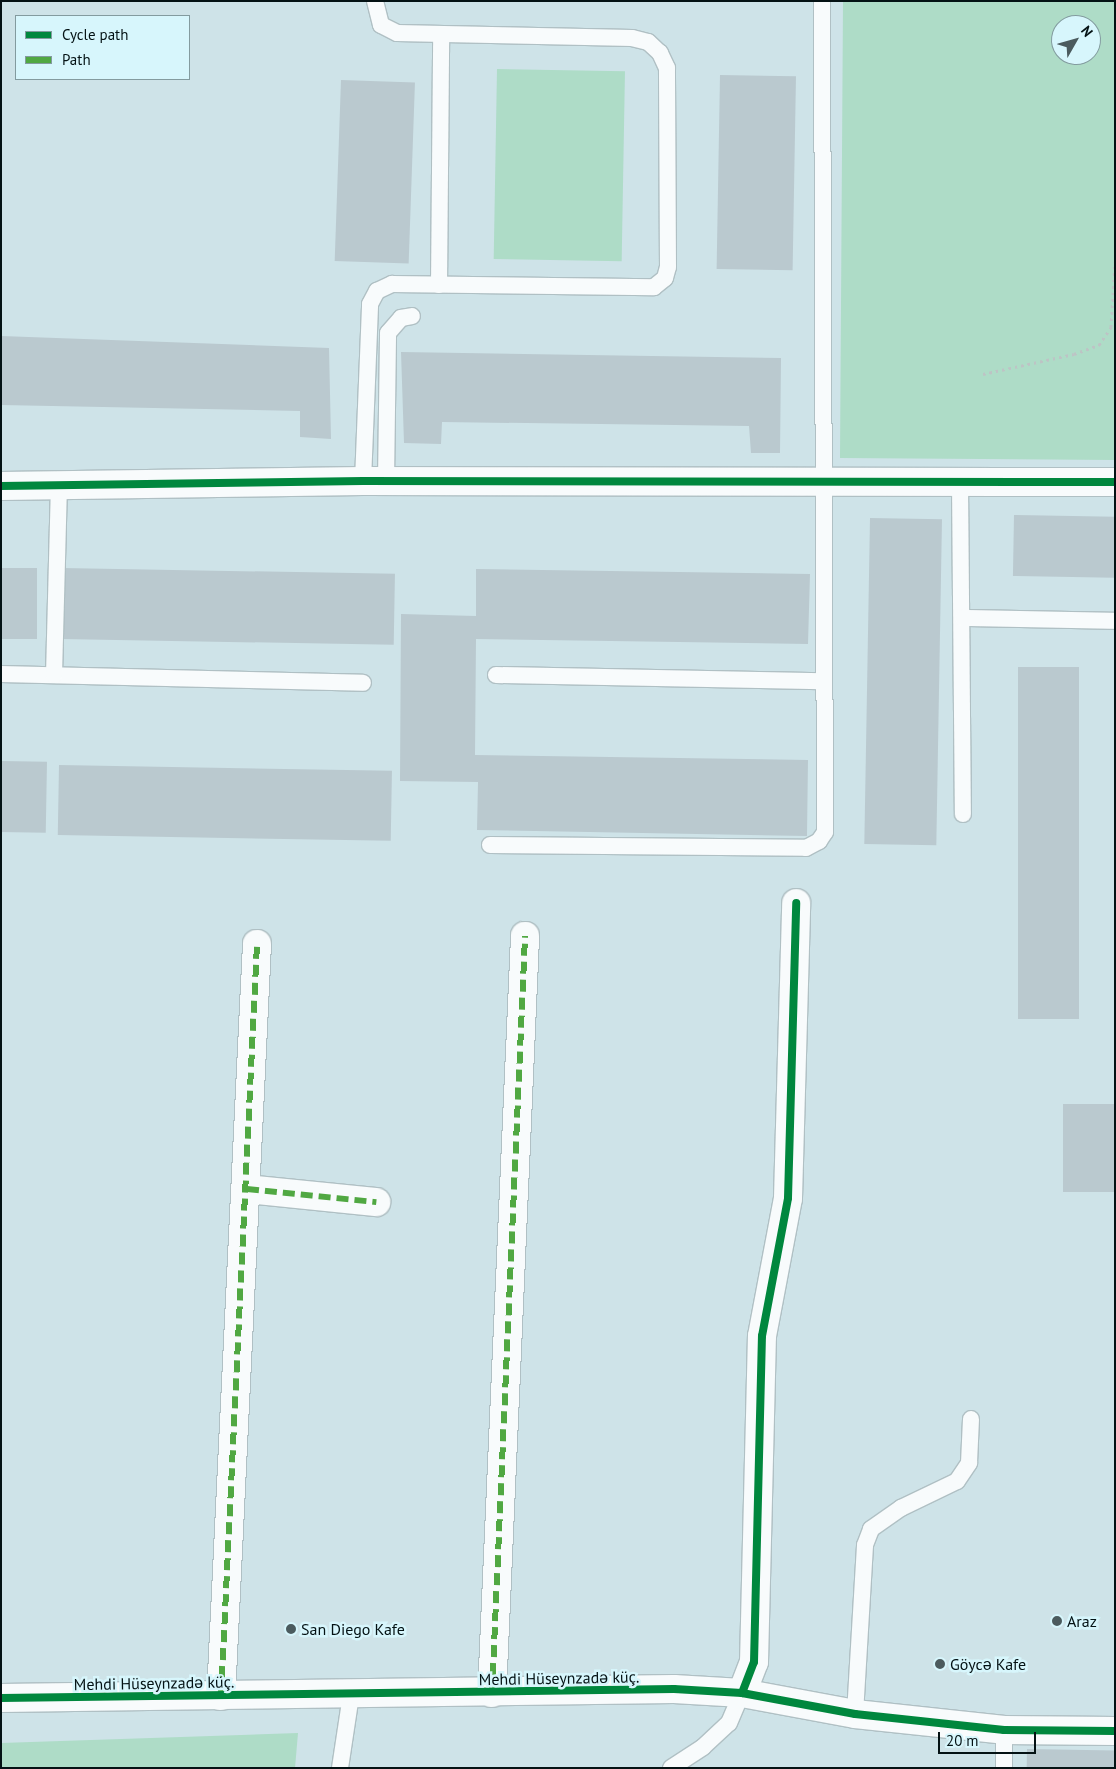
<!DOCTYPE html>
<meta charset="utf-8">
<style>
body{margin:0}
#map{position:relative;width:1116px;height:1769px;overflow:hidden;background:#cee3e8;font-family:"PT Sans",sans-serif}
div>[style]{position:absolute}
.green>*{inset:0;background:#aedcc7;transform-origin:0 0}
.building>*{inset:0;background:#bac9cf;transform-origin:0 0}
.path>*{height:3px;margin-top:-1.5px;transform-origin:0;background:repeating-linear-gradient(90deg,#bdc4c5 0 2.5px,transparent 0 6.5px)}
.roads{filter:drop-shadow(1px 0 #b0c0c4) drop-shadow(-1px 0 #b0c0c4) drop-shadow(0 1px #b0c0c4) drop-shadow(0 -1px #b0c0c4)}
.lane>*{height:16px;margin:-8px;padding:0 8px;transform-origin:8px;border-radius:8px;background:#f8fbfc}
.street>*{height:28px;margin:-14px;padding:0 14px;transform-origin:14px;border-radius:14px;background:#f8fbfc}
.quiet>*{height:6px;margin-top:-3px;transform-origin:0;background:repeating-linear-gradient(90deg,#50a842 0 12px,transparent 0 18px)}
.cycleway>*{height:8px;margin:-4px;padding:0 4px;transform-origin:4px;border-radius:4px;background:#00873e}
.dots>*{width:14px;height:14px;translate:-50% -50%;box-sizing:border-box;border:2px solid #d7f6fc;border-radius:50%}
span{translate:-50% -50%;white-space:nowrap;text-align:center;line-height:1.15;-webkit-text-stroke:5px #d7f6fc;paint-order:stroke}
.poi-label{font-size:16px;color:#041214}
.left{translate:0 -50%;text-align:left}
.street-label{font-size:16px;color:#041214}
.frame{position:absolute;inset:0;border:2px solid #041214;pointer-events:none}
.legend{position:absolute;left:15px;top:15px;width:175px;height:65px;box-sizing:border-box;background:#d7f6fc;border:1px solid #839b9f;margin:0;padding:6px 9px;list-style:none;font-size:15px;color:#041214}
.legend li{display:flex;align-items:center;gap:10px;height:25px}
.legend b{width:25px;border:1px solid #839b9f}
.north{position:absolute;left:1051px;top:15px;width:50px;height:50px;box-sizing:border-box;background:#d7f6fc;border:1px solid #839b9f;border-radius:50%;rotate:52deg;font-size:14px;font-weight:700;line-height:20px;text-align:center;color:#041214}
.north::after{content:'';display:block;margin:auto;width:18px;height:22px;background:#4b5b5e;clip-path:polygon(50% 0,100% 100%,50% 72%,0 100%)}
.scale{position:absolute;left:938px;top:1732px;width:98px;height:22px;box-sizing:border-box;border:2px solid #041214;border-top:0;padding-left:6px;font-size:15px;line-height:18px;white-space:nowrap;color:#041214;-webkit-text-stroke:4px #d7f6fc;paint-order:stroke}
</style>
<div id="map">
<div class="green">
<i style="clip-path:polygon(evenodd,843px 1px,1115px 1px,1115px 460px,840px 458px,843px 1px,1061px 25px,1091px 25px,1091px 55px,1061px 55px,1061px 25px)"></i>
<i style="left:497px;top:69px;width:128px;height:190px;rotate:1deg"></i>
<i style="clip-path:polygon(298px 1733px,295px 1768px,1px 1768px,1px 1743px)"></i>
</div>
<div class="building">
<i style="left:720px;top:75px;width:76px;height:194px;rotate:1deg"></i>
<i style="left:341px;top:80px;width:74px;height:181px;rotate:2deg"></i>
<i style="clip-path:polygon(1px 336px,329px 348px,331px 439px,300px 437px,300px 411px,1px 405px)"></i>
<i style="clip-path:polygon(401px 352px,781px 358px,780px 453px,751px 453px,749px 426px,442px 422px,441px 444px,404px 443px)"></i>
<i style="left:1014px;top:515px;width:101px;height:61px;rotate:1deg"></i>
<i style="left:870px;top:518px;width:72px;height:326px;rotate:1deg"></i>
<i style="left:1px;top:568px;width:36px;height:71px"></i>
<i style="left:62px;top:568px;width:333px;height:71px;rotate:1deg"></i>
<i style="clip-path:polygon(476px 569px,810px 574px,808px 644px,476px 639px,475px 755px,808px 760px,807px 836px,477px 830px,478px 782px,400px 781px,401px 614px,476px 616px)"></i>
<i style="left:1018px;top:667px;width:61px;height:352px"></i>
<i style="left:1px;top:761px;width:46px;height:71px;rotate:1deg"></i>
<i style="left:59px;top:765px;width:333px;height:70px;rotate:1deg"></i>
<i style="left:1063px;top:1104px;width:52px;height:88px"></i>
<i style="left:1027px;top:1749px;width:88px;height:19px;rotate:1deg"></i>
</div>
<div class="path">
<i style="left:983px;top:374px;width:93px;rotate:-12.4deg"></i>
<i style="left:1074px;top:354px;width:27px;rotate:-20deg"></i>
<i style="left:1099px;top:345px;width:22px;rotate:-56deg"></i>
<i style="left:1111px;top:327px;width:65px;rotate:-86.5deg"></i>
</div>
<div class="roads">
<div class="lane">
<i style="left:439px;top:285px;width:249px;rotate:-89.5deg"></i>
<i style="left:363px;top:481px;width:177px;rotate:-87.7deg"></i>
<i style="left:370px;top:304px;width:15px;rotate:-62deg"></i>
<i style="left:377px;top:291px;width:17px;rotate:-25deg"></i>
<i style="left:392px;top:284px;width:262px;rotate:0.7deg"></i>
<i style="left:654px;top:287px;width:14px;rotate:-39deg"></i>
<i style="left:665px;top:278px;width:11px;rotate:-75deg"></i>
<i style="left:668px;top:267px;width:199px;rotate:-90.3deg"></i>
<i style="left:667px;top:68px;width:17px;rotate:-115deg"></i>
<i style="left:660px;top:53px;width:16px;rotate:-137deg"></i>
<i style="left:648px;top:42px;width:16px;rotate:-166deg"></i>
<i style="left:632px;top:38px;width:235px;rotate:-178.8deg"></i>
<i style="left:397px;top:33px;width:18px;rotate:-153deg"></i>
<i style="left:381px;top:25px;width:25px;rotate:-104deg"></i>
<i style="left:386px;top:481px;width:148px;rotate:-89.2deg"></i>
<i style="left:388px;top:333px;width:20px;rotate:-49deg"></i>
<i style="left:401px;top:318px;width:11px;rotate:-10deg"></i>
<i style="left:960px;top:484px;width:330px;rotate:89.5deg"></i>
<i style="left:963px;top:618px;width:152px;rotate:1.1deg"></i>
<i style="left:1px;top:674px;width:362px;rotate:1.4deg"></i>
<i style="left:54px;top:675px;width:190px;rotate:-88.5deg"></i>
<i style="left:496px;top:675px;width:327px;rotate:1.1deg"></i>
<i style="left:490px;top:845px;width:316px;rotate:0.5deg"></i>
<i style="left:806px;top:848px;width:15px;rotate:-28deg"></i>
<i style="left:819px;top:841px;width:11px;rotate:-56deg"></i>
<i style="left:825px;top:832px;width:831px;rotate:-90.21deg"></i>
<i style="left:855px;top:1714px;width:169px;rotate:-86.6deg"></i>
<i style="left:865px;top:1545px;width:17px;rotate:-69deg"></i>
<i style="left:871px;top:1529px;width:37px;rotate:-35deg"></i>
<i style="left:901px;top:1508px;width:62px;rotate:-25.7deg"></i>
<i style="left:957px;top:1481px;width:22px;rotate:-56deg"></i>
<i style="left:969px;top:1463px;width:44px;rotate:-87.4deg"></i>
<i style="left:340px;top:1768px;width:74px;rotate:-81.4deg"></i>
<i style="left:671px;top:1768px;width:38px;rotate:-33deg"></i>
<i style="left:703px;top:1747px;width:35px;rotate:-43deg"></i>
<i style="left:729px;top:1723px;width:33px;rotate:-67deg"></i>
<i style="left:1004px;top:1768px;width:38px;rotate:-90deg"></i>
</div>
<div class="street">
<i style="left:1px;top:486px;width:362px;rotate:-0.8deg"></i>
<i style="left:363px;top:481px;width:752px;rotate:0.08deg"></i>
<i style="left:247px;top:1189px;width:130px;rotate:5.8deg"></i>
<i style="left:492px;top:1693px;width:758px;rotate:-87.5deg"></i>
<i style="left:742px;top:1693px;width:33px;rotate:-69deg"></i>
<i style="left:754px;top:1662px;width:326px;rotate:-88.6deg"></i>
<i style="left:762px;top:1336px;width:140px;rotate:-79.3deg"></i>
<i style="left:788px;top:1198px;width:295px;rotate:-88.4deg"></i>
<i style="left:221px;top:1696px;width:753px;rotate:-87.26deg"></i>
<i style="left:1px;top:1698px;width:673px;rotate:-0.77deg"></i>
<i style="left:674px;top:1689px;width:68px;rotate:3.4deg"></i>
<i style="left:742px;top:1693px;width:115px;rotate:10.5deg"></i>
<i style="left:855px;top:1714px;width:150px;rotate:6.1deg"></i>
<i style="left:1004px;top:1730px;width:111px;rotate:0.5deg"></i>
</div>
</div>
<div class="quiet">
<i style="left:247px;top:1189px;width:130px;rotate:5.8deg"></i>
<i style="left:492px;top:1693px;width:758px;rotate:-87.5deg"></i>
<i style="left:221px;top:1696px;width:753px;rotate:-87.26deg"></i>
</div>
<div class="cycleway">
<i style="left:1px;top:486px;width:362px;rotate:-0.8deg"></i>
<i style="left:363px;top:481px;width:752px;rotate:0.08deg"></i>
<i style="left:742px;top:1693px;width:33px;rotate:-69deg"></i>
<i style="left:754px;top:1662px;width:326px;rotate:-88.6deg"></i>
<i style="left:762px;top:1336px;width:140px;rotate:-79.3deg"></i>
<i style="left:788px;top:1198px;width:295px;rotate:-88.4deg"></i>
<i style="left:1px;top:1698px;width:673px;rotate:-0.77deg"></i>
<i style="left:674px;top:1689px;width:68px;rotate:3.4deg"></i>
<i style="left:742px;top:1693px;width:115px;rotate:10.5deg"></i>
<i style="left:855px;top:1714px;width:150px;rotate:6.1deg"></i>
<i style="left:1004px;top:1730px;width:111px;rotate:0.5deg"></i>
</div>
<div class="dots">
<i style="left:1057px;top:1621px;background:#4b5b5e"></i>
<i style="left:291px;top:1629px;background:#4b5b5e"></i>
<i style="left:940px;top:1664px;background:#4b5b5e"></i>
</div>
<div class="poi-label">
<span class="left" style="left:1067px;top:1621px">Araz</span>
<span class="left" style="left:301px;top:1629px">San Diego Kafe</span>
<span class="left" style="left:950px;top:1664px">Göycə Kafe</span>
</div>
<div class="street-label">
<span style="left:559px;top:1678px;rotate:-1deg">Mehdi Hüseynzadə küç.</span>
<span style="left:154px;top:1683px;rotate:-1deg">Mehdi Hüseynzadə küç.</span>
</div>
<div class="frame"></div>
<ul class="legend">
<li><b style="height:6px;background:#00873e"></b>Cycle path</li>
<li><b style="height:6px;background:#50a842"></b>Path</li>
</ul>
<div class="north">N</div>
<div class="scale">20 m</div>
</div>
